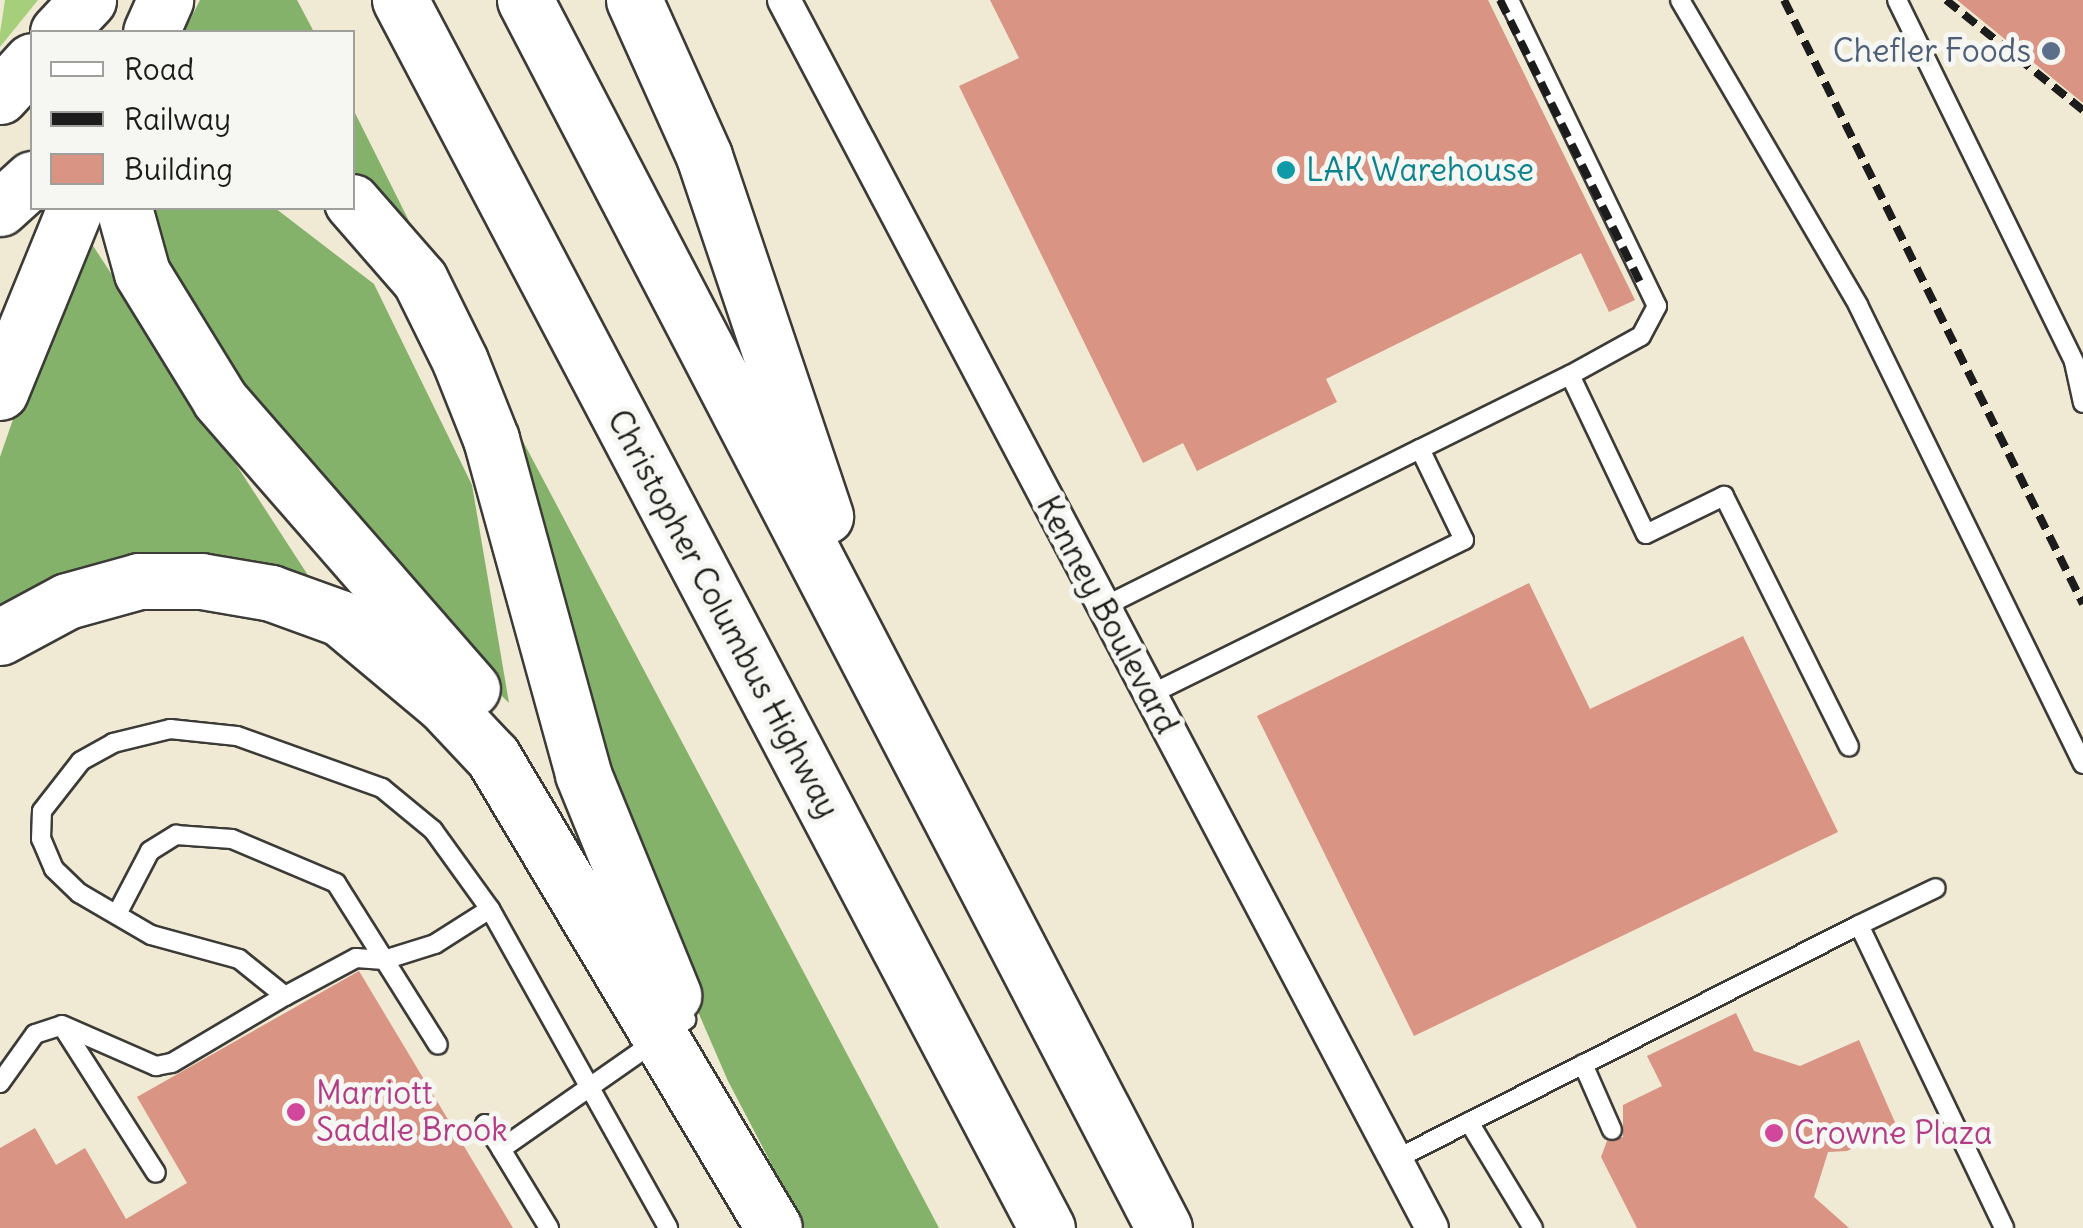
<!DOCTYPE html>
<style>
body{margin:0}
#map{position:relative;width:2083px;height:1228px;overflow:hidden;background:#f0e9d3;font-family:Delius,sans-serif}
div>[style]{position:absolute}
.green>*{inset:0;background:#a5cf7b}
.forest>*{inset:0;background:#84b26b}
.building>*{inset:0;background:#d99483}
.roads{filter:drop-shadow(2px 0 #3c3b37) drop-shadow(-2px 0 #3c3b37) drop-shadow(0 2px #3c3b37) drop-shadow(0 -2px #3c3b37)}
.service>*{height:18px;margin:-9px;padding:0 9px;transform-origin:9px;border-radius:9px;background:#fff}
.minor>*{height:32px;margin:-16px;padding:0 16px;transform-origin:16px;border-radius:16px;background:#fff}
.motorway>*{height:55px;margin:-27.5px;padding:0 27.5px;transform-origin:27.5px;border-radius:27.5px;background:#fff}
.rail>*{height:8px;margin-top:-4px;transform-origin:0;background:repeating-linear-gradient(90deg,#1c1c1c 0 15px,transparent 0 23px)}
.dots>*{width:28px;height:28px;translate:-50% -50%;box-sizing:border-box;border:5px solid #f6f6f2;border-radius:50%}
span{translate:-50% -50%;white-space:nowrap;text-align:center;line-height:1.15;-webkit-text-stroke:10px #f6f6f2;paint-order:stroke}
.service-label{font-size:32px;color:#4e5e75}
.right{translate:-100% -50%;text-align:right}
.culture-label{font-size:32px;color:#0d838f}
.left{translate:0 -50%;text-align:left}
.street-label{font-size:32px;color:#1c1c1c}
.hotel-label{font-size:32px;color:#b23c85}
.legend{position:absolute;left:30px;top:30px;width:325px;height:180px;box-sizing:border-box;background:#f6f6f2;border:2px solid #9f9f9c;margin:0;padding:12px 18px;list-style:none;font-size:30px;color:#1c1c1c}
.legend li{display:flex;align-items:center;gap:20px;height:50px}
.legend b{width:50px;border:2px solid #9f9f9c}
</style>
<div id="map">
<div class="green">
<i style="clip-path:polygon(5px 0,38px 0,0 47px,0 33px)"></i>
</div>
<div class="forest">
<i style="clip-path:polygon(200px 0,297px 0,314px 32px,184px 32px)"></i>
<i style="clip-path:polygon(353px 109px,422px 247px,353px 193px)"></i>
<i style="clip-path:polygon(145px 208px,275px 208px,374px 284px,472px 485px,509px 703px,410px 606px,171px 310px)"></i>
<i style="clip-path:polygon(80px 226px,217px 435px,313px 583px,0 608px,0 457px)"></i>
<i style="clip-path:polygon(517px 430px,939px 1228px,805px 1228px,728px 1081px,588px 758px)"></i>
</div>
<div class="building">
<i style="clip-path:polygon(990px 0,1488px 0,1635px 300px,1609px 312px,1581px 253px,1326px 379px,1337px 402px,1197px 471px,1183px 443px,1143px 463px,959px 86px,1019px 58px)"></i>
<i style="clip-path:polygon(1957px 0,2083px 0,2083px 103px)"></i>
<i style="clip-path:polygon(1529px 583px,1590px 709px,1743px 636px,1838px 832px,1414px 1036px,1257px 716px)"></i>
<i style="clip-path:polygon(359px 971px,513px 1228px,0 1228px,0 1148px,35px 1128px,56px 1165px,85px 1148px,126px 1219px,187px 1183px,137px 1097px)"></i>
<i style="clip-path:polygon(1736px 1013px,1754px 1051px,1800px 1066px,1859px 1040px,1897px 1127px,1847px 1151px,1828px 1152px,1814px 1197px,1849px 1228px,1637px 1228px,1601px 1157px,1607px 1141px,1623px 1137px,1623px 1105px,1662px 1086px,1647px 1056px)"></i>
</div>
<div class="roads">
<div class="service">
<i style="left:1509px;top:0;width:340px;rotate:64.2deg"></i>
<i style="left:1657px;top:306px;width:34px;rotate:118deg"></i>
<i style="left:1641px;top:336px;width:81px;rotate:151.2deg"></i>
<i style="left:1680px;top:0;width:353px;rotate:59.7deg"></i>
<i style="left:1858px;top:305px;width:511px;rotate:63.89deg"></i>
<i style="left:1897px;top:0;width:403px;rotate:63.9deg"></i>
<i style="left:2074px;top:362px;width:42px;rotate:77.6deg"></i>
<i style="left:1420px;top:449px;width:167px;rotate:-26.3deg"></i>
<i style="left:1570px;top:375px;width:176px;rotate:64.5deg"></i>
<i style="left:1646px;top:534px;width:87px;rotate:-26deg"></i>
<i style="left:1724px;top:496px;width:280px;rotate:63.5deg"></i>
<i style="left:1103px;top:607px;width:354px;rotate:-26.5deg"></i>
<i style="left:1420px;top:449px;width:101px;rotate:64.2deg"></i>
<i style="left:1464px;top:540px;width:351px;rotate:153.8deg"></i>
<i style="left:490px;top:909px;width:65px;rotate:147.5deg"></i>
<i style="left:435px;top:944px;width:53px;rotate:162.6deg"></i>
<i style="left:384px;top:960px;width:28px;rotate:-176deg"></i>
<i style="left:356px;top:958px;width:81px;rotate:151.8deg"></i>
<i style="left:285px;top:996px;width:59px;rotate:-141.2deg"></i>
<i style="left:239px;top:959px;width:91px;rotate:-164.7deg"></i>
<i style="left:151px;top:935px;width:83px;rotate:-149.7deg"></i>
<i style="left:79px;top:893px;width:35px;rotate:-136deg"></i>
<i style="left:54px;top:869px;width:33px;rotate:-113deg"></i>
<i style="left:41px;top:839px;width:28px;rotate:-88deg"></i>
<i style="left:42px;top:811px;width:63px;rotate:-52deg"></i>
<i style="left:81px;top:761px;width:37px;rotate:-29deg"></i>
<i style="left:113px;top:743px;width:59px;rotate:-13.8deg"></i>
<i style="left:170px;top:729px;width:67px;rotate:6deg"></i>
<i style="left:237px;top:736px;width:154px;rotate:19.7deg"></i>
<i style="left:382px;top:788px;width:66px;rotate:39.5deg"></i>
<i style="left:433px;top:830px;width:97px;rotate:54.2deg"></i>
<i style="left:490px;top:909px;width:365px;rotate:60.8deg"></i>
<i style="left:117px;top:914px;width:71px;rotate:-62.4deg"></i>
<i style="left:150px;top:851px;width:31px;rotate:-32deg"></i>
<i style="left:176px;top:835px;width:56px;rotate:4.1deg"></i>
<i style="left:232px;top:839px;width:113px;rotate:22.9deg"></i>
<i style="left:336px;top:883px;width:191px;rotate:57.8deg"></i>
<i style="left:1859px;top:925px;width:85px;rotate:-25.7deg"></i>
<i style="left:62px;top:1026px;width:174px;rotate:57.4deg"></i>
<i style="left:1583px;top:1064px;width:72px;rotate:66.3deg"></i>
<i style="left:0;top:1083px;width:60px;rotate:-54.5deg"></i>
<i style="left:35px;top:1034px;width:28px;rotate:-18deg"></i>
<i style="left:62px;top:1025px;width:103px;rotate:23.6deg"></i>
<i style="left:156px;top:1066px;width:16px;rotate:-11deg"></i>
<i style="left:172px;top:1063px;width:131px;rotate:-30.7deg"></i>
<i style="left:1469px;top:1122px;width:124px;rotate:58.9deg"></i>
<i style="left:485px;top:1124px;width:30px;rotate:57deg"></i>
<i style="left:1394px;top:1160px;width:521px;rotate:-26.81deg"></i>
<i style="left:1859px;top:925px;width:336px;rotate:64.4deg"></i>
<i style="left:549px;top:1228px;width:92px;rotate:-121.3deg"></i>
<i style="left:501px;top:1149px;width:226px;rotate:-34.9deg"></i>
</div>
<div class="minor">
<i style="left:784px;top:0;width:1388px;rotate:62.18deg"></i>
</div>
<div class="motorway">
<i style="left:400px;top:0;width:1388px;rotate:62.22deg"></i>
<i style="left:525px;top:0;width:1384px;rotate:62.51deg"></i>
<i style="left:634px;top:0;width:171px;rotate:65.8deg"></i>
<i style="left:704px;top:156px;width:380px;rotate:71.4deg"></i>
<i style="left:58px;top:32px;width:44px;rotate:-46.8deg"></i>
<i style="left:151px;top:32px;width:35px;rotate:-66deg"></i>
<i style="left:0;top:96px;width:47px;rotate:-47.6deg"></i>
<i style="left:352px;top:202px;width:103px;rotate:48.9deg"></i>
<i style="left:420px;top:280px;width:90px;rotate:63.7deg"></i>
<i style="left:460px;top:361px;width:84px;rotate:68.3deg"></i>
<i style="left:491px;top:439px;width:347px;rotate:74.6deg"></i>
<i style="left:583px;top:774px;width:239px;rotate:67.8deg"></i>
<i style="left:0;top:208px;width:43px;rotate:-42.2deg"></i>
<i style="left:124px;top:208px;width:67px;rotate:74.5deg"></i>
<i style="left:142px;top:273px;width:149px;rotate:58.4deg"></i>
<i style="left:220px;top:400px;width:383px;rotate:48.9deg"></i>
<i style="left:0;top:392px;width:199px;rotate:-67.8deg"></i>
<i style="left:0;top:637px;width:76px;rotate:-28.2deg"></i>
<i style="left:67px;top:601px;width:75px;rotate:-15.5deg"></i>
<i style="left:139px;top:581px;width:62px"></i>
<i style="left:201px;top:581px;width:71px;rotate:9.7deg"></i>
<i style="left:271px;top:593px;width:73px;rotate:19.9deg"></i>
<i style="left:340px;top:618px;width:134px;rotate:39.9deg"></i>
<i style="left:443px;top:704px;width:73px;rotate:46.7deg"></i>
<i style="left:493px;top:757px;width:548px;rotate:59.18deg"></i>
</div>
</div>
<div class="rail">
<i style="left:1500px;top:0;width:319px;rotate:63.6deg"></i>
<i style="left:1784px;top:0;width:674px;rotate:63.66deg"></i>
<i style="left:1946px;top:0;width:176px;rotate:38.8deg"></i>
</div>
<div class="dots">
<i style="left:2051px;top:51px;background:#5c6f8a"></i>
<i style="left:1286px;top:170px;background:#0f9aa8"></i>
<i style="left:296px;top:1112px;background:#d1479c"></i>
<i style="left:1774px;top:1133px;background:#d1479c"></i>
</div>
<div class="service-label">
<span class="right" style="left:2031px;top:51px">Chefler Foods</span>
</div>
<div class="culture-label">
<span class="left" style="left:1306px;top:170px">LAK Warehouse</span>
</div>
<div class="street-label">
<span style="left:723px;top:614px;rotate:62deg">Christopher Columbus Highway</span>
<span style="left:1107px;top:615px;rotate:62deg">Kenney Boulevard</span>
</div>
<div class="hotel-label">
<span class="left" style="left:316px;top:1112px">Marriott<br>Saddle Brook</span>
<span class="left" style="left:1794px;top:1133px">Crowne Plaza</span>
</div>
<ul class="legend">
<li><b style="height:12px;background:#fff"></b>Road</li>
<li><b style="height:12px;background:#1c1c1c"></b>Railway</li>
<li><b style="height:28px;background:#d99483"></b>Building</li>
</ul>
</div>
